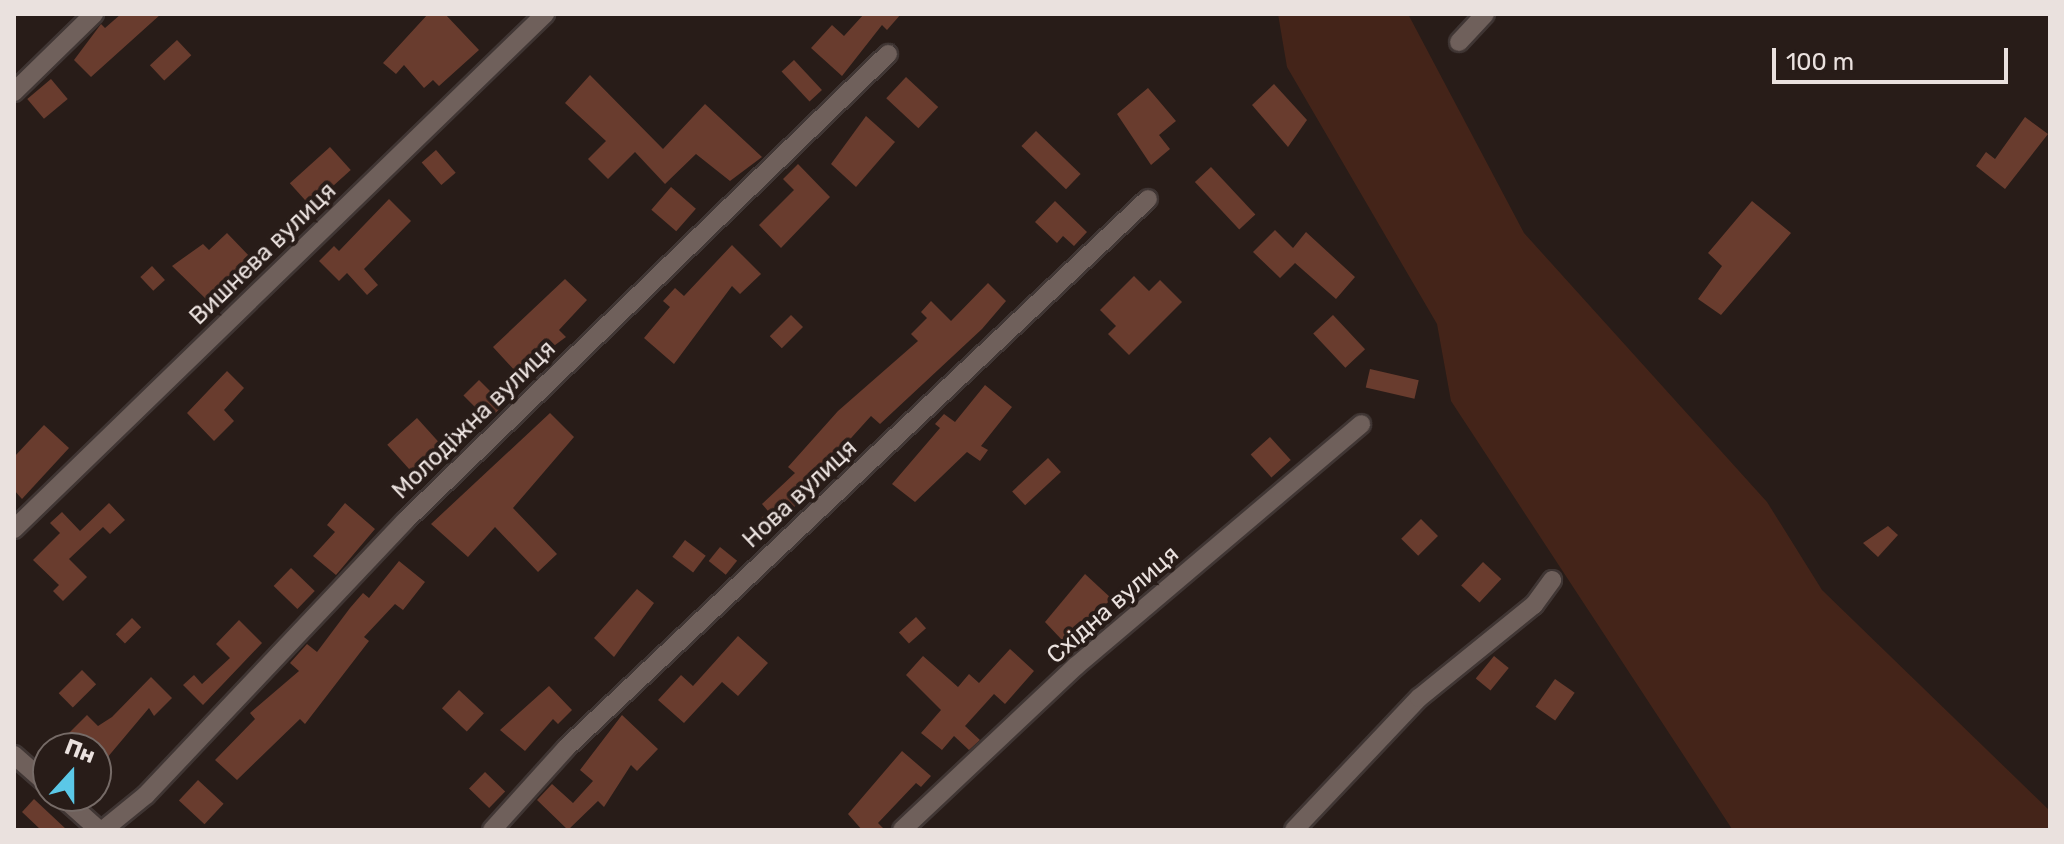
<!DOCTYPE html>
<meta charset="utf-8">
<style>
body{margin:0}
#map{position:relative;width:2064px;height:844px;overflow:hidden;background:#281c18;font-family:Rubik,sans-serif}
div>[style]{position:absolute}
.green>*{inset:0;background:#442419}
.building>*{inset:0;background:#693c2e;transform-origin:0 0}
.roads{filter:drop-shadow(2px 0 #403634) drop-shadow(-2px 0 #403634) drop-shadow(0 2px #403634) drop-shadow(0 -2px #403634)}
.minor>*{height:18px;margin:-9px;padding:0 9px;transform-origin:9px;border-radius:9px;background:#6f605b}
span{translate:-50% -50%;white-space:nowrap;text-align:center;line-height:1.15;-webkit-text-stroke:8px #281c18;paint-order:stroke}
.street-label{font-size:24px;color:#eae1de}
.frame{position:absolute;inset:0;border:16px solid #eae1de;pointer-events:none}
.north{position:absolute;left:32px;top:732px;width:80px;height:80px;box-sizing:border-box;background:#281c18;border:2px solid #766b67;border-radius:50%;rotate:21deg;font-size:22px;font-weight:700;line-height:32px;text-align:center;color:#eae1de}
.north::after{content:'';display:block;margin:auto;width:28px;height:36px;background:#5bc8e7;clip-path:polygon(50% 0,100% 100%,50% 72%,0 100%)}
.scale{position:absolute;left:1772px;top:48px;width:236px;height:36px;box-sizing:border-box;border:4px solid #eae1de;border-top:0;padding-left:10px;font-size:24px;line-height:28px;white-space:nowrap;color:#eae1de;-webkit-text-stroke:6px #281c18;paint-order:stroke}
</style>
<div id="map">
<div class="green">
<i style="clip-path:polygon(1278px 14px,1408px 14px,1524px 233px,1767px 502px,1822px 590px,2050px 811px,2050px 830px,1732px 829px,1451px 401px,1437px 324px,1287px 67px)"></i>
</div>
<div class="building">
<i style="clip-path:polygon(121px 14px,161px 14px,91px 77px,74px 60px,101px 24px,105px 28px)"></i>
<i style="clip-path:polygon(428px 14px,445px 14px,479px 50px,439px 86px,433px 80px,424px 88px,404px 65px,396px 74px,383px 63px)"></i>
<i style="clip-path:polygon(864px 14px,901px 14px,887px 30px,882px 25px,842px 76px,811px 48px,832px 25px,844px 36px)"></i>
<i style="left:177px;top:40px;width:21px;height:37px;rotate:47deg"></i>
<i style="left:794px;top:60px;width:41px;height:17px;rotate:47deg"></i>
<i style="clip-path:polygon(590px 75px,663px 149px,705px 104px,762px 157px,730px 181px,696px 154px,665px 184px,635px 152px,608px 179px,588px 159px,606px 141px,565px 103px)"></i>
<i style="left:906px;top:77px;width:44px;height:29px;rotate:43deg"></i>
<i style="left:51px;top:79px;width:26px;height:31px;rotate:50deg"></i>
<i style="clip-path:polygon(1274px 84px,1307px 120px,1288px 147px,1252px 105px)"></i>
<i style="clip-path:polygon(1148px 88px,1176px 121px,1159px 135px,1170px 149px,1151px 165px,1117px 114px)"></i>
<i style="clip-path:polygon(866px 116px,895px 142px,856px 187px,831px 164px)"></i>
<i style="clip-path:polygon(2025px 117px,2048px 134px,2005px 189px,1976px 166px,1986px 152px,1995px 159px)"></i>
<i style="left:1036px;top:131px;width:62px;height:21px;rotate:44deg"></i>
<i style="left:330px;top:147px;width:31px;height:54px;rotate:48deg"></i>
<i style="left:436px;top:150px;width:30px;height:19px;rotate:49deg"></i>
<i style="clip-path:polygon(798px 164px,830px 197px,781px 248px,759px 225px,794px 190px,783px 179px)"></i>
<i style="left:1211px;top:167px;width:65px;height:22px;rotate:47deg"></i>
<i style="left:671px;top:187px;width:33px;height:30px;rotate:41deg"></i>
<i style="clip-path:polygon(389px 199px,411px 221px,364px 269px,378px 285px,367px 295px,347px 273px,339px 281px,319px 261px,334px 246px,339px 251px)"></i>
<i style="clip-path:polygon(1055px 201px,1087px 232px,1074px 246px,1063px 236px,1057px 243px,1035px 222px)"></i>
<i style="clip-path:polygon(1752px 201px,1791px 233px,1721px 315px,1698px 299px,1722px 266px,1708px 253px)"></i>
<i style="clip-path:polygon(1275px 230px,1293px 248px,1306px 232px,1355px 277px,1336px 299px,1295px 263px,1280px 278px,1253px 252px)"></i>
<i style="clip-path:polygon(227px 233px,251px 258px,208px 301px,172px 266px,203px 244px,209px 250px)"></i>
<i style="clip-path:polygon(732px 245px,761px 274px,740px 294px,732px 286px,674px 364px,644px 338px,670px 307px,663px 301px,675px 288px,684px 296px)"></i>
<i style="left:152px;top:266px;width:19px;height:16px;rotate:47deg"></i>
<i style="clip-path:polygon(1134px 276px,1149px 291px,1160px 280px,1182px 302px,1129px 355px,1108px 334px,1116px 326px,1100px 310px)"></i>
<i style="clip-path:polygon(565px 279px,587px 300px,559px 330px,566px 337px,517px 373px,493px 347px)"></i>
<i style="clip-path:polygon(988px 283px,1006px 301px,982px 329px,880px 424px,871px 416px,843px 447px,847px 451px,766px 537px,754px 526px,768px 511px,762px 504px,795px 473px,788px 467px,838px 411px,918px 341px,911px 334px,927px 318px,921px 312px,931px 301px,951px 321px)"></i>
<i style="left:791px;top:315px;width:17px;height:30px;rotate:45deg"></i>
<i style="left:1333px;top:315px;width:47px;height:27px;rotate:47deg"></i>
<i style="left:1370px;top:369px;width:50px;height:19px;rotate:13deg"></i>
<i style="clip-path:polygon(227px 371px,244px 388px,224px 410px,234px 421px,214px 441px,187px 413px)"></i>
<i style="left:479px;top:380px;width:35px;height:22px;rotate:45deg"></i>
<i style="clip-path:polygon(985px 385px,1012px 407px,981px 446px,988px 450px,980px 461px,967px 452px,915px 502px,892px 484px,940px 428px,935px 424px,944px 414px,955px 422px)"></i>
<i style="clip-path:polygon(550px 413px,574px 437px,513px 508px,557px 554px,538px 572px,495px 527px,468px 557px,431px 524px)"></i>
<i style="left:417px;top:418px;width:36px;height:40px;rotate:48deg"></i>
<i style="clip-path:polygon(44px 425px,69px 448px,22px 499px,14px 490px,14px 457px)"></i>
<i style="left:1270px;top:437px;width:31px;height:26px;rotate:48deg"></i>
<i style="left:1048px;top:458px;width:19px;height:49px;rotate:47deg"></i>
<i style="clip-path:polygon(109px 503px,125px 520px,110px 534px,103px 527px,69px 559px,87px 577px,63px 601px,53px 591px,59px 585px,33px 560px,60px 533px,50px 523px,62px 512px,80px 531px)"></i>
<i style="clip-path:polygon(345px 503px,375px 529px,336px 575px,313px 556px,335px 532px,327px 525px)"></i>
<i style="left:1421px;top:519px;width:24px;height:28px;rotate:45deg"></i>
<i style="clip-path:polygon(1888px 526px,1898px 535px,1878px 557px,1863px 543px)"></i>
<i style="left:685px;top:540px;width:26px;height:21px;rotate:37deg"></i>
<i style="left:720px;top:547px;width:22px;height:18px;rotate:39deg"></i>
<i style="clip-path:polygon(399px 561px,425px 582px,403px 610px,395px 604px,364px 637px,369px 641px,305px 724px,300px 719px,237px 780px,215px 760px,255px 719px,250px 713px,299px 671px,290px 663px,307px 644px,317px 652px,350px 608px,363px 593px,369px 598px)"></i>
<i style="left:1483px;top:562px;width:25px;height:32px;rotate:43deg"></i>
<i style="left:291px;top:568px;width:33px;height:25px;rotate:44deg"></i>
<i style="clip-path:polygon(1085px 574px,1112px 599px,1062px 640px,1045px 622px)"></i>
<i style="clip-path:polygon(637px 589px,654px 603px,614px 657px,594px 638px)"></i>
<i style="left:916px;top:617px;width:15px;height:23px;rotate:48deg"></i>
<i style="left:132px;top:618px;width:13px;height:23px;rotate:45deg"></i>
<i style="clip-path:polygon(239px 620px,262px 643px,203px 705px,183px 685px,194px 675px,202px 684px,230px 658px,216px 644px)"></i>
<i style="clip-path:polygon(738px 636px,768px 663px,738px 696px,722px 682px,684px 723px,658px 700px,681px 675px,693px 686px)"></i>
<i style="clip-path:polygon(1010px 649px,1034px 671px,1005px 704px,994px 694px,965px 726px,980px 740px,969px 750px,954px 736px,942px 750px,921px 733px,941px 710px,906px 675px,923px 656px,958px 687px,969px 674px,979px 683px)"></i>
<i style="left:1494px;top:656px;width:19px;height:29px;rotate:39deg"></i>
<i style="left:82px;top:670px;width:20px;height:33px;rotate:45deg"></i>
<i style="clip-path:polygon(151px 677px,172px 698px,154px 716px,149px 708px,96px 771px,96px 748px,54px 748px,87px 715px,98px 726px,112px 717px)"></i>
<i style="left:1555px;top:679px;width:24px;height:34px;rotate:35deg"></i>
<i style="clip-path:polygon(549px 686px,572px 710px,558px 724px,553px 719px,525px 751px,500px 730px)"></i>
<i style="left:459px;top:690px;width:34px;height:25px;rotate:43deg"></i>
<i style="clip-path:polygon(622px 715px,658px 749px,637px 771px,631px 765px,604px 807px,598px 801px,568px 830px,537px 800px,552px 784px,573px 803px,593px 781px,580px 770px)"></i>
<i style="clip-path:polygon(902px 751px,931px 776px,921px 787px,916px 783px,878px 823px,885px 830px,862px 830px,848px 814px)"></i>
<i style="left:485px;top:772px;width:28px;height:23px;rotate:44deg"></i>
<i style="left:198px;top:780px;width:35px;height:28px;rotate:43deg"></i>
<i style="clip-path:polygon(34px 799px,67px 830px,41px 830px,22px 812px)"></i>
</div>
<div class="roads">
<div class="minor">
<i style="left:1459px;top:42px;width:38px;rotate:-47deg"></i>
<i style="left:14px;top:92px;width:112px;rotate:-44.3deg"></i>
<i style="left:14px;top:529px;width:740px;rotate:-44.12deg"></i>
<i style="left:14px;top:755px;width:45px;rotate:41.4deg"></i>
<i style="left:61px;top:796px;width:51px;rotate:41.8deg"></i>
<i style="left:103px;top:830px;width:55px;rotate:-39.1deg"></i>
<i style="left:146px;top:795px;width:377px;rotate:-46.6deg"></i>
<i style="left:405px;top:521px;width:672px;rotate:-44.04deg"></i>
<i style="left:492px;top:830px;width:110px;rotate:-47.9deg"></i>
<i style="left:566px;top:748px;width:800px;rotate:-43.33deg"></i>
<i style="left:902px;top:830px;width:239px;rotate:-43.3deg"></i>
<i style="left:1076px;top:666px;width:374px;rotate:-40.3deg"></i>
<i style="left:1294px;top:830px;width:182px;rotate:-46.6deg"></i>
<i style="left:1419px;top:698px;width:148px;rotate:-39deg"></i>
<i style="left:1534px;top:605px;width:31px;rotate:-54deg"></i>
</div>
</div>
<div class="street-label">
<span style="left:263px;top:254px;rotate:-44deg">Вишнева вулиця</span>
<span style="left:474px;top:420px;rotate:-44deg">Молодіжна вулиця</span>
<span style="left:800px;top:494px;rotate:-43deg">Нова вулиця</span>
<span style="left:1113px;top:605px;rotate:-41deg">Східна вулиця</span>
</div>
<div class="frame"></div>
<div class="north">Пн</div>
<div class="scale">100 m</div>
</div>
